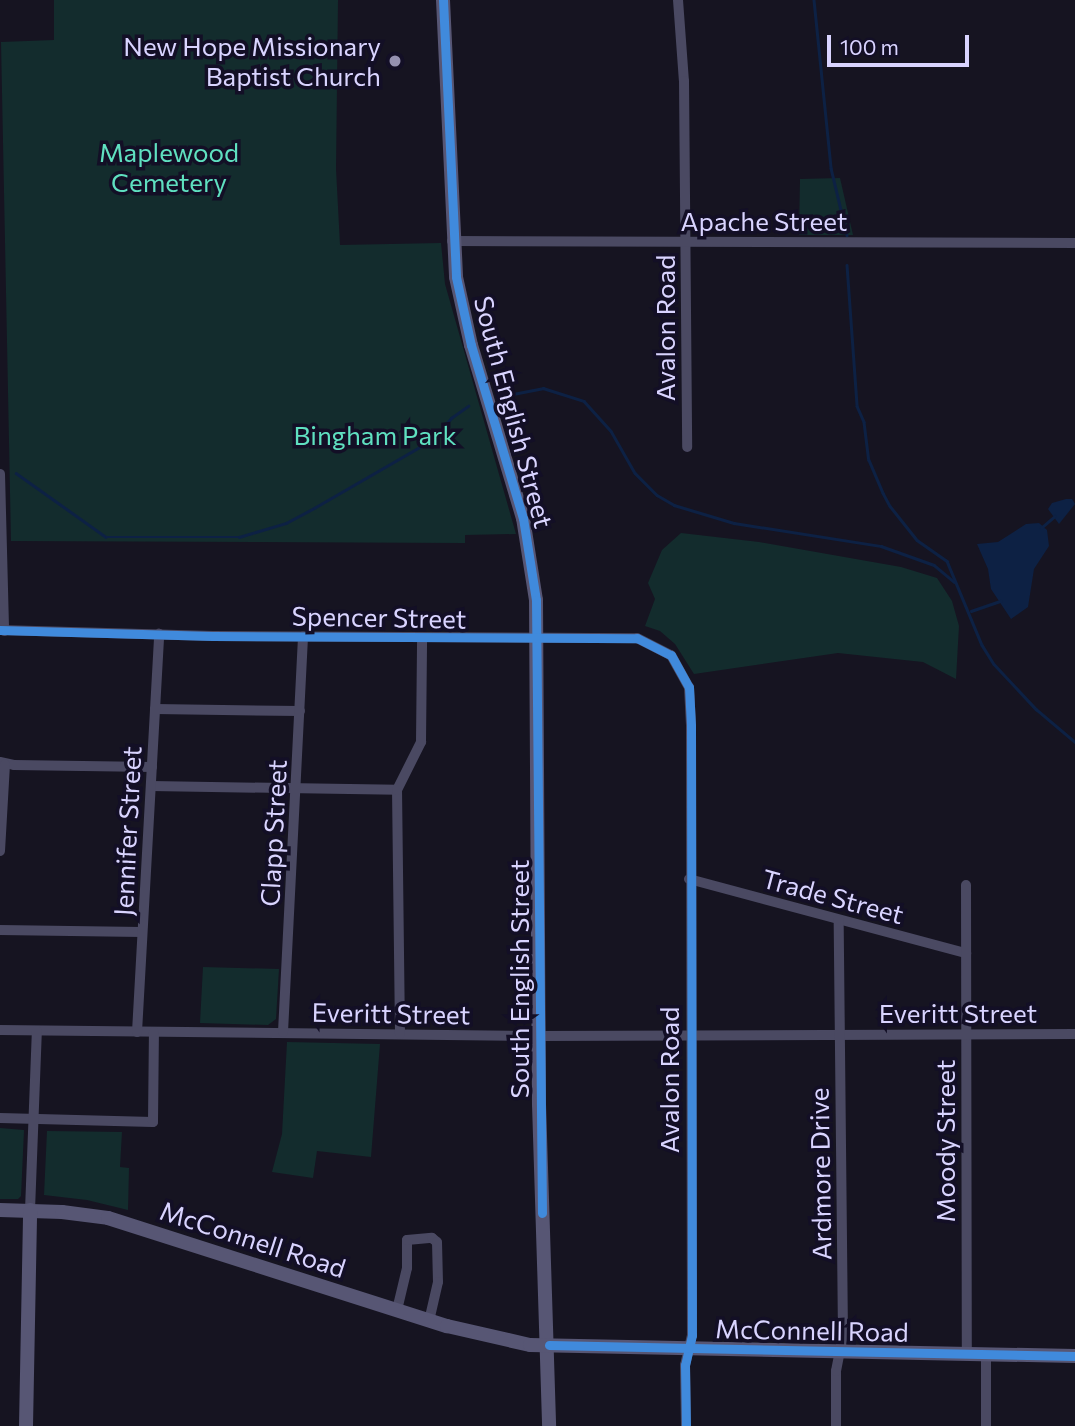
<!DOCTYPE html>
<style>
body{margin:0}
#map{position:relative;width:1075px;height:1426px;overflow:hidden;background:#161421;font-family:Commissioner,sans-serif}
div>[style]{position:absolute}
.green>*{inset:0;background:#132c2d}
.water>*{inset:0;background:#0d2144}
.stream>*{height:2.5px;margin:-1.25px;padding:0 1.25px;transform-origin:1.25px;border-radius:1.25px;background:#0d2144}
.street>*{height:10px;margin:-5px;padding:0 5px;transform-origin:5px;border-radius:5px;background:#4a4962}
.secondary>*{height:14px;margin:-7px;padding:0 7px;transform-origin:7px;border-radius:7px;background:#575674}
.cycleway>*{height:9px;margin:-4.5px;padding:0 4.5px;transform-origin:4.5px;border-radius:4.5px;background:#408adc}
.dots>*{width:19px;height:19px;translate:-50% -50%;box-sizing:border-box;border:4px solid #130f26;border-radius:50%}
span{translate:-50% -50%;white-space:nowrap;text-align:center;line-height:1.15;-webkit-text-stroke:7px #130f26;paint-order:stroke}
.poi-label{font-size:26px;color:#d9d4ff}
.right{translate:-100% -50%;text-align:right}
.park-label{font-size:26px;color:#5fe0c0}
.street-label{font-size:26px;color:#d9d4ff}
.scale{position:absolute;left:827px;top:35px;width:142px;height:32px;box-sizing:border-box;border:4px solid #d9d4ff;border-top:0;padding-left:9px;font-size:21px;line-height:24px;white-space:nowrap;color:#d9d4ff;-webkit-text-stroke:5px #130f26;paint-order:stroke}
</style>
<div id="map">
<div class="green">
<i style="clip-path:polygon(54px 0,338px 0,336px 169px,340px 245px,441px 243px,445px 284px,516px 534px,465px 535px,465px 543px,11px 541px,1px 42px,54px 40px)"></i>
<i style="clip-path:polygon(840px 178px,853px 235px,799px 235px,800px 179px)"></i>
<i style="clip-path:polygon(681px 533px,759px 542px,901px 567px,937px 578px,952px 601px,959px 626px,956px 679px,923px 662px,838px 653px,694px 674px,675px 644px,660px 631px,645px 626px,655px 599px,648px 583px,662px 550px)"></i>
<i style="clip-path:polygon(203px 967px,279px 969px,276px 1019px,268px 1025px,200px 1023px)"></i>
<i style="clip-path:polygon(287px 1042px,380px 1044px,371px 1157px,317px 1151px,313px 1178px,272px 1172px,282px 1134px)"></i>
<i style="clip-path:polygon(0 1128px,24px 1130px,21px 1196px,18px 1199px,0 1199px)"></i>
<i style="clip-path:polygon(47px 1131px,122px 1132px,120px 1167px,129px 1168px,128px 1210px,87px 1200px,44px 1195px)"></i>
</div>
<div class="water">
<i style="clip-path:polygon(1066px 499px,1072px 499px,1075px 504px,1059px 524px,1048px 509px,1052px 503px)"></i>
<i style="clip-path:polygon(1039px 523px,1047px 530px,1049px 546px,1034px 569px,1028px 607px,1011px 619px,991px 589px,988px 569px,977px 544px,998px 542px,1026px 524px)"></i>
</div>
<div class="stream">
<i style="left:814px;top:0;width:169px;rotate:84.2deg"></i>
<i style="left:831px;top:168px;width:69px;rotate:76.6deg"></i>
<i style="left:847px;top:265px;width:141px;rotate:85.9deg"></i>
<i style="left:857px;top:406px;width:17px;rotate:66deg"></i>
<i style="left:864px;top:422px;width:38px;rotate:83deg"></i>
<i style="left:869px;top:460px;width:36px;rotate:67deg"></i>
<i style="left:883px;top:493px;width:15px;rotate:62deg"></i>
<i style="left:890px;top:506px;width:43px;rotate:51.5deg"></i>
<i style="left:917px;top:540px;width:37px;rotate:35deg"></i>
<i style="left:947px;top:561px;width:91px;rotate:67.4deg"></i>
<i style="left:982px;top:645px;width:22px;rotate:58deg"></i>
<i style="left:994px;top:664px;width:62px;rotate:47deg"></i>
<i style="left:1036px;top:709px;width:51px;rotate:40.2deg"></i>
<i style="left:513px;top:394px;width:31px;rotate:-11deg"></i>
<i style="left:543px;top:388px;width:43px;rotate:17.6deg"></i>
<i style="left:584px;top:401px;width:40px;rotate:48deg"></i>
<i style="left:611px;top:431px;width:48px;rotate:60.3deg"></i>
<i style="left:635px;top:473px;width:31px;rotate:45deg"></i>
<i style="left:657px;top:495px;width:20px;rotate:30deg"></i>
<i style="left:674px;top:505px;width:63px;rotate:16.7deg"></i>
<i style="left:734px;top:523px;width:149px;rotate:8.9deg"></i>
<i style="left:881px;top:546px;width:56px;rotate:19.7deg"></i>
<i style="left:934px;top:565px;width:26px;rotate:40deg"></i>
<i style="left:16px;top:473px;width:110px;rotate:35.4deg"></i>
<i style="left:106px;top:537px;width:133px"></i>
<i style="left:239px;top:537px;width:49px;rotate:-16.6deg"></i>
<i style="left:286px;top:523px;width:32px;rotate:-28deg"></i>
<i style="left:314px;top:508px;width:136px;rotate:-30deg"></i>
<i style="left:432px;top:440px;width:29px;rotate:-49deg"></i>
<i style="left:451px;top:418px;width:21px;rotate:-35deg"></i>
<i style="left:1041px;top:528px;width:18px;rotate:-41deg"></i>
<i style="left:971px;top:611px;width:31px;rotate:-19deg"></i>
</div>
<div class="street">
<i style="left:678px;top:0;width:81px;rotate:85.8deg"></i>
<i style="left:684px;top:81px;width:366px;rotate:89.5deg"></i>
<i style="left:452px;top:241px;width:623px;rotate:0.18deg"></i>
<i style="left:0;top:474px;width:157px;rotate:88.5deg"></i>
<i style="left:0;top:630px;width:213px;rotate:1.6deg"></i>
<i style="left:213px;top:636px;width:424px;rotate:0.3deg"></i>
<i style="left:637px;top:638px;width:38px;rotate:27deg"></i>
<i style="left:671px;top:655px;width:37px;rotate:61deg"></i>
<i style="left:689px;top:687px;width:39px;rotate:87deg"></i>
<i style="left:691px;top:726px;width:609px;rotate:89.91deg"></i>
<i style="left:692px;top:1335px;width:31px;rotate:103deg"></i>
<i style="left:685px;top:1365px;width:61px;rotate:89.1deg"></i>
<i style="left:155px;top:709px;width:145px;rotate:0.8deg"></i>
<i style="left:0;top:762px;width:14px;rotate:12deg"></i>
<i style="left:14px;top:765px;width:138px;rotate:0.8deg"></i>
<i style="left:151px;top:786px;width:246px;rotate:0.9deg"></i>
<i style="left:0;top:851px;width:87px;rotate:-86.7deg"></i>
<i style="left:689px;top:879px;width:287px;rotate:15deg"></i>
<i style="left:966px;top:885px;width:469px;rotate:89.9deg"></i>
<i style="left:0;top:930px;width:142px;rotate:0.8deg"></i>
<i style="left:0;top:1030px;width:539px;rotate:0.64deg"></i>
<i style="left:539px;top:1036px;width:536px;rotate:-0.21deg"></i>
<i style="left:137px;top:1032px;width:399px;rotate:-86.8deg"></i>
<i style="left:283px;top:1032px;width:396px;rotate:-87.1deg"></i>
<i style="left:400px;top:1034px;width:244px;rotate:-90.7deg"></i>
<i style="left:397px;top:790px;width:54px;rotate:-63.4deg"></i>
<i style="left:421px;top:742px;width:104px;rotate:-89.4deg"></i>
<i style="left:0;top:1118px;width:153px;rotate:1.5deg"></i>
<i style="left:153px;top:1122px;width:90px;rotate:-89.4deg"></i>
<i style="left:30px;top:1210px;width:179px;rotate:-87.8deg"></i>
<i style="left:397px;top:1310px;width:43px;rotate:-76.6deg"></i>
<i style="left:407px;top:1268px;width:28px;rotate:-90deg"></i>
<i style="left:407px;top:1240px;width:25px;rotate:-5deg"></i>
<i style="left:432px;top:1238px;width:6px;rotate:39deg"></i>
<i style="left:437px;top:1242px;width:40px;rotate:88.6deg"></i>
<i style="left:438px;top:1282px;width:39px;rotate:103deg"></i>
<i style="left:986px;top:1355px;width:71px;rotate:90deg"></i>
<i style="left:836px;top:1426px;width:55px;rotate:-90deg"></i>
<i style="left:836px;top:1371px;width:36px;rotate:-79deg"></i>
<i style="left:843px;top:1336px;width:416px;rotate:-90.6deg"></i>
</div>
<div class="secondary">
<i style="left:443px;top:0;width:277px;rotate:87.3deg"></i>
<i style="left:456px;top:277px;width:70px;rotate:77.6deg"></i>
<i style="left:471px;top:345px;width:181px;rotate:73.3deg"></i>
<i style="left:523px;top:518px;width:83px;rotate:81deg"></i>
<i style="left:536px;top:600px;width:504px;rotate:89.66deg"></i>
<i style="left:539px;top:1104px;width:322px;rotate:88.2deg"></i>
<i style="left:0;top:1210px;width:62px;rotate:1.8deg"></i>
<i style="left:62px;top:1212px;width:46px;rotate:7.4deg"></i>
<i style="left:108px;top:1218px;width:356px;rotate:17.7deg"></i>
<i style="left:447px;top:1326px;width:85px;rotate:12.9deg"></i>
<i style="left:530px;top:1345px;width:545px;rotate:1.16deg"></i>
<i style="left:26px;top:1426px;width:216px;rotate:-88.9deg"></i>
</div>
<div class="cycleway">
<i style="left:443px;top:0;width:277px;rotate:87.3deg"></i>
<i style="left:456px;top:277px;width:70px;rotate:77.6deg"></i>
<i style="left:471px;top:345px;width:181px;rotate:73.3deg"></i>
<i style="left:523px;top:518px;width:83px;rotate:81deg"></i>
<i style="left:536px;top:600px;width:613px;rotate:89.44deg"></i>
<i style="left:0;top:630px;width:213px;rotate:1.6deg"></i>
<i style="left:213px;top:636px;width:424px;rotate:0.3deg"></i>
<i style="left:637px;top:638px;width:38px;rotate:27deg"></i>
<i style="left:671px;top:655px;width:37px;rotate:61deg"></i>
<i style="left:689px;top:687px;width:39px;rotate:87deg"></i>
<i style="left:691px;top:726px;width:609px;rotate:89.91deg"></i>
<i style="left:692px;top:1335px;width:31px;rotate:103deg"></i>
<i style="left:685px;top:1365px;width:61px;rotate:89.1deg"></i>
<i style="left:549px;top:1345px;width:526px;rotate:1.2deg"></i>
</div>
<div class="dots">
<i style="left:395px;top:61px;background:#9591b1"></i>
</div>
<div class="poi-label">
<span class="right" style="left:381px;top:61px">New Hope Missionary<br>Baptist Church</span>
</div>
<div class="park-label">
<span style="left:169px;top:167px">Maplewood<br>Cemetery</span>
<span style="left:375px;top:435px">Bingham Park</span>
</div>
<div class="street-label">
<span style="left:764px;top:221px">Apache Street</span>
<span style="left:665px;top:328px;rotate:-90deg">Avalon Road</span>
<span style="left:514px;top:412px;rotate:75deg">South English Street</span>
<span style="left:379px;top:617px;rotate:1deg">Spencer Street</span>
<span style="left:127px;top:831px;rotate:-87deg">Jennifer Street</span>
<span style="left:273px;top:833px;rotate:-87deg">Clapp Street</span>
<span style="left:833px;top:896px;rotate:15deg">Trade Street</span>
<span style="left:519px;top:979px;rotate:-90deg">South English Street</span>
<span style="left:391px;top:1013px;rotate:1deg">Everitt Street</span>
<span style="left:958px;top:1013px">Everitt Street</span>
<span style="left:669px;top:1080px;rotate:-90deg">Avalon Road</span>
<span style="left:945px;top:1141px;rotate:-90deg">Moody Street</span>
<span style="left:820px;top:1174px;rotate:-91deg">Ardmore Drive</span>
<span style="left:253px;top:1239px;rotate:18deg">McConnell Road</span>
<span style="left:812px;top:1330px;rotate:1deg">McConnell Road</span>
</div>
<div class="scale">100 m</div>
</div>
